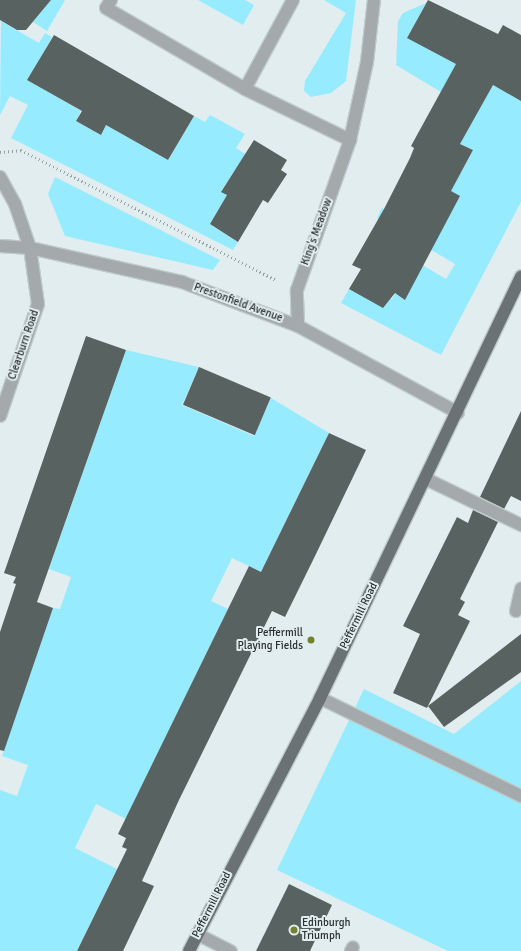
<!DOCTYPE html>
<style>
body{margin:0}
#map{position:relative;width:521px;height:951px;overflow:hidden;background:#e1edef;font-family:Signika,sans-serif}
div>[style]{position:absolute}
.green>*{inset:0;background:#96ecfe}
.building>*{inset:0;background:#586261;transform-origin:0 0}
.path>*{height:2.5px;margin-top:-1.25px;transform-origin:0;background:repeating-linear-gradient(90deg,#96a0a1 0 1px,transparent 0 4px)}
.roads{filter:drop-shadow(1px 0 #c0cbcc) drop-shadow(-1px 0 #c0cbcc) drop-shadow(0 1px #c0cbcc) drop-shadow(0 -1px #c0cbcc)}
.lane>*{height:12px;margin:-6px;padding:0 6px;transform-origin:6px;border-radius:6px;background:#a4a9ab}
.street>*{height:12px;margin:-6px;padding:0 6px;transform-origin:6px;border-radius:6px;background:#a4a9ab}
.primary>*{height:12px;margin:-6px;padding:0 6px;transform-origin:6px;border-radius:6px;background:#6b7276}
.dots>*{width:11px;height:11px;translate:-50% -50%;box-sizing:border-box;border:2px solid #e1edef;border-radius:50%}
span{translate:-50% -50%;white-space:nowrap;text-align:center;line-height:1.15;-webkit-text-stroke:4px #e1edef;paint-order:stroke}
.street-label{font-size:11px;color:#2a2f2f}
.poi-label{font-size:11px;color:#2a2f2f}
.right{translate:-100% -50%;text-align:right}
.left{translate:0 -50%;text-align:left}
</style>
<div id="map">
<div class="green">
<i style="clip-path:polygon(51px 0,65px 0,47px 31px,33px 22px)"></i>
<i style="clip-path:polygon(198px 0,245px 0,254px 5px,243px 25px)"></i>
<i style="clip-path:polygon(324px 0,356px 0,346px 81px,331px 93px,311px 97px,304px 91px,305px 81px,346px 13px)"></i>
<i style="clip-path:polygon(426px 3px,407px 38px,447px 41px,480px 79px,521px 99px,521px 202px,441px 355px,341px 303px,349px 289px,392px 299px,395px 293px,404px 299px,414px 260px,446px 279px,455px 264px,377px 218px,382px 208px,417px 227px,406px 166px,438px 161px,461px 173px,473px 150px,460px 144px,472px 122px,441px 92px,396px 65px,398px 21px,403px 13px)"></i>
<i style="clip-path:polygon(1px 21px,39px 43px,45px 33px,52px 37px,28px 80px,81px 111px,76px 121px,101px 135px,106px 125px,168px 160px,194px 116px,205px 122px,210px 115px,245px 134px,236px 148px,250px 157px,235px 170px,221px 191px,227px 195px,210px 224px,238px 242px,233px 250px,11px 138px,28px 105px,10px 96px,0 115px)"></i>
<i style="clip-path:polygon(55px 177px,220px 260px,213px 270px,65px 236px,48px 194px)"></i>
<i style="clip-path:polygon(126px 350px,199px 367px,182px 405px,254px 436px,271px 398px,329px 433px,261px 572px,232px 558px,211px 601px,228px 609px,126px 819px,96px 804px,75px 848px,117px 869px,77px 951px,0 951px,0 790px,17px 796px,28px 765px,2px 756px,53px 608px,60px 609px,71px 577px,49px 569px)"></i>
<i style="clip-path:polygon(521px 681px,521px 951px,448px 951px,277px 870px,364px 689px,454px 734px)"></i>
</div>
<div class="building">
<i style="clip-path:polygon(0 0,51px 0,26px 30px,17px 30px,0 20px)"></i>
<i style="clip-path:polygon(428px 0,498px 34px,503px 25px,521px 35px,521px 101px,493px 85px,460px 144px,473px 150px,451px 191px,460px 196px,405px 300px,395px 293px,383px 308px,349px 289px,361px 269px,352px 265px,384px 209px,410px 158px,414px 148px,411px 146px,456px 64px,407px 38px)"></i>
<i style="clip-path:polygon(54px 35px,194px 116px,168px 160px,106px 125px,101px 135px,76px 121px,82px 111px,27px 80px)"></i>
<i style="clip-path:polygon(254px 140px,287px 160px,281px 170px,287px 174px,268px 203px,263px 200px,238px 242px,210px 224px,227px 195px,221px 192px)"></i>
<i style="clip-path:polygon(86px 336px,126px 350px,37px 602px,53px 608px,4px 751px,0 750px,0 632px,16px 584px,13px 583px,16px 577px,4px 573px)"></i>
<i style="left:199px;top:367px;width:78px;height:41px;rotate:23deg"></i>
<i style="clip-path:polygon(521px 411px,521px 501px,511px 496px,504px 509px,480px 497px)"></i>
<i style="clip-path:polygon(329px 433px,366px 450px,316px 554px,285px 617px,272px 611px,179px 800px,142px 881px,154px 886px,123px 951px,77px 951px,127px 849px,122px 847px,126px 838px,118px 834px,249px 566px,261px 572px)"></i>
<i style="clip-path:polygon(473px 510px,498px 522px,460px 599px,465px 602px,458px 615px,470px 621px,427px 708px,393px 693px,420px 634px,403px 626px,457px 517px,468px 523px)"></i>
<i style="clip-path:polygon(521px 634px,521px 672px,444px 727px,428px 706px)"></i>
<i style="clip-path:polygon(289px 884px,332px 905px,310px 951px,256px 951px)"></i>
</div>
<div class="path">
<i style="left:0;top:152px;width:21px;rotate:-5deg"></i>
<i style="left:21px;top:150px;width:286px;rotate:27deg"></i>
</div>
<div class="roads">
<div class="lane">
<i style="left:426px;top:479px;width:106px;rotate:25.8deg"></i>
<i style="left:516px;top:611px;width:23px;rotate:-77deg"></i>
<i style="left:320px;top:698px;width:224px;rotate:26deg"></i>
<i style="left:197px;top:934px;width:38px;rotate:27deg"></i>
<i style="left:351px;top:951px;width:4px;rotate:-63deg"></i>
</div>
<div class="street">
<i style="left:111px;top:0;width:9px;rotate:122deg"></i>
<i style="left:106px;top:8px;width:161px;rotate:30.2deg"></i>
<i style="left:245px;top:89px;width:117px;rotate:25.9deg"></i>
<i style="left:245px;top:89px;width:101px;rotate:-61.7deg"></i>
<i style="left:0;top:177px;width:31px;rotate:61deg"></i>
<i style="left:15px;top:204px;width:46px;rotate:71.2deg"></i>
<i style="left:30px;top:248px;width:57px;rotate:81.9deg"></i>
<i style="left:38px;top:304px;width:118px;rotate:108.7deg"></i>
<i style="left:0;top:246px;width:30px;rotate:4deg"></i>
<i style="left:30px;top:248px;width:156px;rotate:12.6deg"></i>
<i style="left:182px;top:282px;width:124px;rotate:20.8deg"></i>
<i style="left:298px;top:326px;width:182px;rotate:28.5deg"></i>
<i style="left:298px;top:326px;width:36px;rotate:-92deg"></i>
<i style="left:297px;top:290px;width:159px;rotate:-70.5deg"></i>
<i style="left:350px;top:140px;width:80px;rotate:-77.7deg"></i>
<i style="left:367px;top:62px;width:62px;rotate:-83.6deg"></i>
</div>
<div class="primary">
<i style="left:189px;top:951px;width:285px;rotate:-62.6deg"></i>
<i style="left:320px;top:698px;width:467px;rotate:-64.5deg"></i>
</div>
</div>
<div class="dots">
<i style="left:311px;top:640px;background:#74812e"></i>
<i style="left:294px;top:930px;background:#74812e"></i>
</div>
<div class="street-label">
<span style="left:317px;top:232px;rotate:-70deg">King's Meadow</span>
<span style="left:238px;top:303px;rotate:20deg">Prestonfield Avenue</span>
<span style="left:24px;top:345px;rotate:-71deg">Clearburn Road</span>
<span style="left:359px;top:616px;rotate:-64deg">Peffermill Road</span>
<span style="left:212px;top:905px;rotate:-63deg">Peffermill Road</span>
</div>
<div class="poi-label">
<span class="right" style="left:303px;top:640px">Peffermill<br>Playing Fields</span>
<span class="left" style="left:302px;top:930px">Edinburgh<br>Triumph</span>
</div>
</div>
